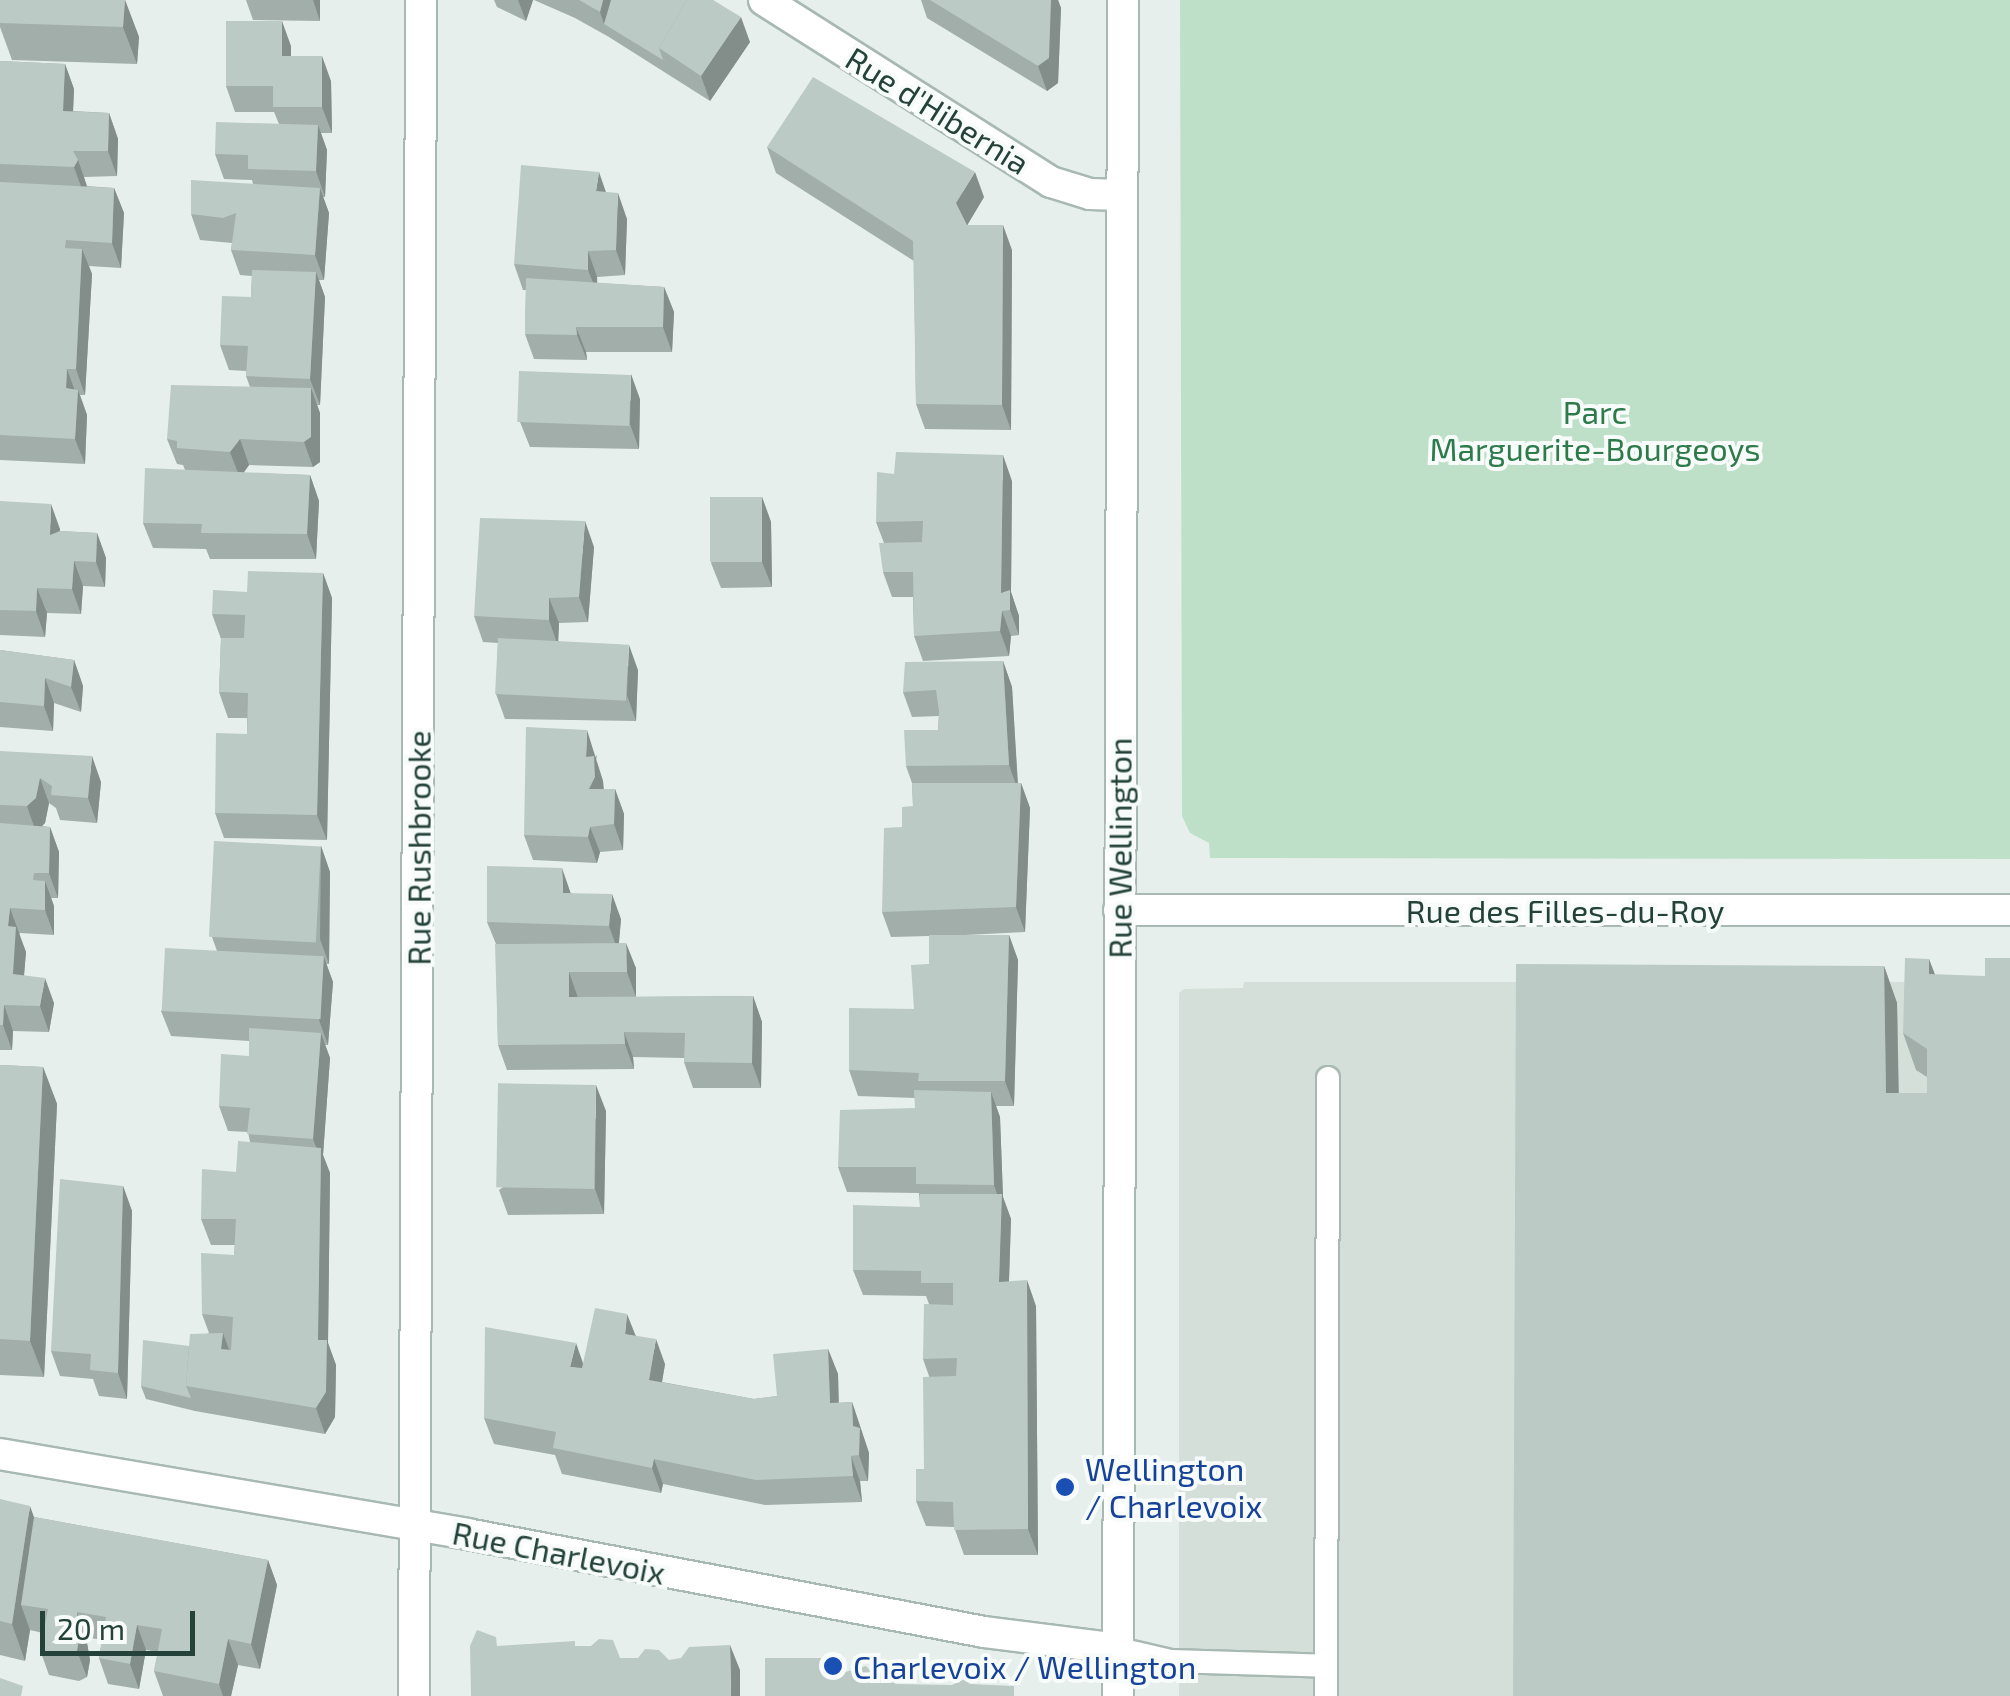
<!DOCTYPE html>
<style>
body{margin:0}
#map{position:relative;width:2010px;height:1696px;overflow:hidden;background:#e6efeb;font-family:"Exo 2",sans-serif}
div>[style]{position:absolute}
.built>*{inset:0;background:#d4dfda}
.green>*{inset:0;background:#bfe0c8}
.roads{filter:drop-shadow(2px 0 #a8b8b2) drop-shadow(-2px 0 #a8b8b2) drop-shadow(0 2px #a8b8b2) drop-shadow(0 -2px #a8b8b2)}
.service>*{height:22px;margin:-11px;padding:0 11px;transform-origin:11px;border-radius:11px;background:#fff}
.minor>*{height:30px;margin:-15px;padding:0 15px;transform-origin:15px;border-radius:15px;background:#fff}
.tertiary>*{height:30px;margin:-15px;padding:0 15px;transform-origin:15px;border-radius:15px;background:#fff}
.secondary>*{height:30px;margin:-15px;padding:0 15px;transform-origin:15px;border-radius:15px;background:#fff}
.wall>*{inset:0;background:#a1aea9}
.shaded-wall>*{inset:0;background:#838d89}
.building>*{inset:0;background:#bbcac4;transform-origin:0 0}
.dots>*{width:28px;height:28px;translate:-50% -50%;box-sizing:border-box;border:5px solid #f7fbf9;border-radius:50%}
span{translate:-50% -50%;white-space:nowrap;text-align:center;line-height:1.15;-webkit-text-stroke:8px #f7fbf9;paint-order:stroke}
.street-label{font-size:32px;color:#24423a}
.park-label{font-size:32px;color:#2d7a4b}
.transit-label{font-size:32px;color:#164399}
.left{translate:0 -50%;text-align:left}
.scale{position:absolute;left:40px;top:1611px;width:155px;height:45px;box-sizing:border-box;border:5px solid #24423a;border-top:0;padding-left:12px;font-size:30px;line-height:35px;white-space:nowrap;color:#24423a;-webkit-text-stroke:8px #f7fbf9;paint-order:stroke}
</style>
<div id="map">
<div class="built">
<i style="clip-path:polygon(1244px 982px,2010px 982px,2010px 1696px,1179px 1696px,1179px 993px,1184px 989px,1243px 988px)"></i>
</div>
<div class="green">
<i style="clip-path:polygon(1180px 0,2010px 0,2010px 859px,1210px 858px,1209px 843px,1190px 833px,1182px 816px)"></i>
</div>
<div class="roads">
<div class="service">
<i style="left:1119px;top:1649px;width:53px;rotate:13deg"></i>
<i style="left:1171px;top:1661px;width:155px;rotate:1.8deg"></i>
<i style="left:1326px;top:1696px;width:618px;rotate:-89.81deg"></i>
</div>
<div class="minor">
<i style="left:764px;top:0;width:340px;rotate:32.4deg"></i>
<i style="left:1051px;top:182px;width:41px;rotate:17.1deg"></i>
<i style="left:1090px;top:194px;width:31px;rotate:2deg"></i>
<i style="left:1119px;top:910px;width:891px"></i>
<i style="left:414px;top:1696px;width:1696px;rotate:-89.76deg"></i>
</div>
<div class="tertiary">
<i style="left:0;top:1454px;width:474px;rotate:9.7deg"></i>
<i style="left:467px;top:1534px;width:526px;rotate:10.73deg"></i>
<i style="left:984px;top:1632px;width:136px;rotate:7.2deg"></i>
</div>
<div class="secondary">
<i style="left:1118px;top:1696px;width:1696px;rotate:-89.83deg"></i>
</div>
</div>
<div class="wall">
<i style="clip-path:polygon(0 0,125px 0,139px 37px,137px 64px,12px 60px,0 27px)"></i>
<i style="clip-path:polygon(246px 0,320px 0,320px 21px,253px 20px)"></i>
<i style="clip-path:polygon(494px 0,533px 0,526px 21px,497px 7px)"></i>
<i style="clip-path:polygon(534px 0,713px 0,750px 42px,710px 101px,609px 37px,575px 18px)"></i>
<i style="clip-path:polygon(921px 0,1058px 0,1061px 8px,1058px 83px,1047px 91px,927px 18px)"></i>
<i style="clip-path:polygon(291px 46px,291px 56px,331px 81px,332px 133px,321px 133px,327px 150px,325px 197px,323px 197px,329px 213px,324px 280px,319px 280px,325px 297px,320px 405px,317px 405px,320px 413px,320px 462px,313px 467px,249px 465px,243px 473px,310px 475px,319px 501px,316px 559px,210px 559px,206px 549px,153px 548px,143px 523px,185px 470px,183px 465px,177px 464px,167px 439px,250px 387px,246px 376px,246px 371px,229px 370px,220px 345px,251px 297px,252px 276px,240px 275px,231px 250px,232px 243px,200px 240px,191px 214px,253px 184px,252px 180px,224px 179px,215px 154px,279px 124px,274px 112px,235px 112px,226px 86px)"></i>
<i style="clip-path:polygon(0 61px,65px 64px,74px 89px,73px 111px,109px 113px,118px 139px,117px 176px,84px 177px,86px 186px,114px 188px,124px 213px,121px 268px,89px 266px,92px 274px,85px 395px,80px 395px,87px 415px,85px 464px,0 460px)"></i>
<i style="clip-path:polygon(767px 147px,984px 197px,967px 225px,1012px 250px,1011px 430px,925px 429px,916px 404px,914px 261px,776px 173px)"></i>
<i style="clip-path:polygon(606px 192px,627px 219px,625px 275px,597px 277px,597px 283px,664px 287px,674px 312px,672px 352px,586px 352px,587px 360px,534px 359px,525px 334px,526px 290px,523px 290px,514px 264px)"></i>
<i style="clip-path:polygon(640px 399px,639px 449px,530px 447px,520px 422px)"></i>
<i style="clip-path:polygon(894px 474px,1012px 481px,1011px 592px,1019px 616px,1019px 635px,1011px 636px,1009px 656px,923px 661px,914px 636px,913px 597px,892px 597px,883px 572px,884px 543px,876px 522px)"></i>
<i style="clip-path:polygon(762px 497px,771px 522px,772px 587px,721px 588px,711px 563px)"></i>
<i style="clip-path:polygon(0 501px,60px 529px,60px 531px,97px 533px,106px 558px,105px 587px,83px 586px,81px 614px,47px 613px,45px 637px,0 635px)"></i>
<i style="clip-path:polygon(594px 547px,588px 622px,559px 623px,558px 641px,638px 670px,636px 721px,505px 719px,496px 694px,498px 643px,483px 642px,474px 616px)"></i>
<i style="clip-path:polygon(323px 573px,332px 598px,327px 840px,224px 838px,215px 813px,247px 734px,247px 718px,228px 718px,219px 692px,221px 639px,212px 614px,247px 592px)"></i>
<i style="clip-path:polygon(0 650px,74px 660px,83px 686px,81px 712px,54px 703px,53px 731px,0 727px)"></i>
<i style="clip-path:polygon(1003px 661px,1012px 687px,1018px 783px,1021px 783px,1030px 808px,1025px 932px,965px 935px,1009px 935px,1018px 960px,1014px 1106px,996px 1106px,1000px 1117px,1003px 1197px,1011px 1219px,1009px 1282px,1036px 1306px,1038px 1555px,964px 1555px,954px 1527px,926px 1526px,916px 1501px,924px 1469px,929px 1376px,923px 1359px,929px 1304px,926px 1296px,863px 1295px,853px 1270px,920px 1207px,919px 1193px,847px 1192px,838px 1167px,915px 1108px,915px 1098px,858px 1096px,849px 1070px,914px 1009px,929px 964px,929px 936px,891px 937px,882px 912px,902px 827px,913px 806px,912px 783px,906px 766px,938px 730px,939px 716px,912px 717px,903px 692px)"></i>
<i style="clip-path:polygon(0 751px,101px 782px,97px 823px,60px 820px,56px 808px,49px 803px,45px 823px,42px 826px,50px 827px,59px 852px,58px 898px,51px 898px,54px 906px,54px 935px,20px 933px,19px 935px,26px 952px,24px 975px,54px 1003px,49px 1032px,13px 1031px,12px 1050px,0 1050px)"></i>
<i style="clip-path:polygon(597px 755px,596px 761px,603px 781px,604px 789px,615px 789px,624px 814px,623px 850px,600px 852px,597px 863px,533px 860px,524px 835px)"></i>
<i style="clip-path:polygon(321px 846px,330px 872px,329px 964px,326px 964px,333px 982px,328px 1045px,325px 1045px,330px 1058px,323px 1155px,330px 1173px,328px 1343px,336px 1365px,335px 1417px,325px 1434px,195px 1411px,146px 1399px,141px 1386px,189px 1346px,209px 1333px,202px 1314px,234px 1255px,235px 1245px,211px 1245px,201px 1219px,236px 1172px,250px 1142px,248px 1132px,228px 1131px,219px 1106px,249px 1056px,249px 1041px,171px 1036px,161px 1011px,217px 951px,212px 937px)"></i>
<i style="clip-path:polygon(571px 893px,621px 919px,619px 943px,636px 968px,636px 997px,753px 996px,762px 1022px,761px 1088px,693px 1088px,684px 1062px,684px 1058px,633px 1057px,634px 1069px,507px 1070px,498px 1045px,496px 944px,487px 922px)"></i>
<i style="clip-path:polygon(1929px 959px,2010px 1696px,1513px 1696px,1884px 966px,1897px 1003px,1899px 1093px,1927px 1093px,1927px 1077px,1916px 1070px,1903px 1033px)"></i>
<i style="clip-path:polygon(0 1065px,43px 1067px,57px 1104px,44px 1377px,0 1375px)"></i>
<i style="clip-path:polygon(606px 1111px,604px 1214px,508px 1215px,499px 1190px)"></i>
<i style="clip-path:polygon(123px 1186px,132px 1211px,127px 1399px,99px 1396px,93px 1379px,60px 1376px,51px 1351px)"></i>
<i style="clip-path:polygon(635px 1335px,665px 1364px,662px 1382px,754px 1399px,777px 1396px,828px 1349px,838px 1374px,839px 1403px,852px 1402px,869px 1453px,868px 1481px,860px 1481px,862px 1502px,765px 1505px,663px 1484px,661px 1493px,562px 1474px,555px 1455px,494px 1444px,484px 1418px)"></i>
<i style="clip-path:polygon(0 1499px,34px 1517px,268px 1560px,277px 1585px,260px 1669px,238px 1665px,231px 1696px,163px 1696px,154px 1671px,158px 1652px,146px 1650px,139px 1689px,108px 1684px,99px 1658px,102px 1640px,86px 1637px,90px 1660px,87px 1677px,79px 1681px,49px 1675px,40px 1650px,43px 1633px,30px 1630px,25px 1661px,0 1655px)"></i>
</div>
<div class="shaded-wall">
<i style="clip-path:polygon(125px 0,139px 37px,137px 64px,123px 27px)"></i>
<i style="clip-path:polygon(313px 0,320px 0,320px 21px)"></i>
<i style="clip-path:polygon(518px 0,533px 0,526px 21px)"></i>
<i style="clip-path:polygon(603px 0,620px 0,604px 24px,600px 12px)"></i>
<i style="clip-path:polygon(1051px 0,1058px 0,1061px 8px,1058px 83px,1047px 91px,1038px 66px)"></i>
<i style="clip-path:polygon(741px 17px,750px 42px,710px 101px,701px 76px)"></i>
<i style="clip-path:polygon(282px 21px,291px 46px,291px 81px,282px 56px)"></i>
<i style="clip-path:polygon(322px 56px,331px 81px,332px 133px,322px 107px)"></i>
<i style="clip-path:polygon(65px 64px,74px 89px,72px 136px,63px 111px)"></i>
<i style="clip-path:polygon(109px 113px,118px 139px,117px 176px,108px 151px)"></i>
<i style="clip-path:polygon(318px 125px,327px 150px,325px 197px,316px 171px)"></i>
<i style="clip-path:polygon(78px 160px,87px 186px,83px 192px,74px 167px)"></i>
<i style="clip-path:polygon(599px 172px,608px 198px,596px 191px)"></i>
<i style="clip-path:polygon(975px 172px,984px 197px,965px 229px,956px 203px)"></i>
<i style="clip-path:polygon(114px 188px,124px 213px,121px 268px,112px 243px)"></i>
<i style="clip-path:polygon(320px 188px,329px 213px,324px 280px,315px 255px)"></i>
<i style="clip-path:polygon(618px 193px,627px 219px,625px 275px,616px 250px)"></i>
<i style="clip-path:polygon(1003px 225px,1012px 250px,1011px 430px,1002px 405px)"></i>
<i style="clip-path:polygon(82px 249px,92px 274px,85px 395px,76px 369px)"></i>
<i style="clip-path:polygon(588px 251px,597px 277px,598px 295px,588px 270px)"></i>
<i style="clip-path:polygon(316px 272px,325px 297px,320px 405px,310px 379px)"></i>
<i style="clip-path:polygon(664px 287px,674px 312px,672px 352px,663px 327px)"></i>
<i style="clip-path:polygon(576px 327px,586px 352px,587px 360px,577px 335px)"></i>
<i style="clip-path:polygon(67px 369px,76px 394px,66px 388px)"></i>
<i style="clip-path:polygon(631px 374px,640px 399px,639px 449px,630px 424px)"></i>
<i style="clip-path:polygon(311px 388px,320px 413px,320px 462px,313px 467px,304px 442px)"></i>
<i style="clip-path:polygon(78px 390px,87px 415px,85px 464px,75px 439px)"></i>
<i style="clip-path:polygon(240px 439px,249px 465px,240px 478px,230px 452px)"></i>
<i style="clip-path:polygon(1003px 455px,1012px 481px,1011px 592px,1019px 616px,1019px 635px,1010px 610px,1001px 593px)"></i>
<i style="clip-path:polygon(310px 475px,319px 501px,316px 559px,307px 534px)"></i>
<i style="clip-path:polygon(762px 497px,771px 522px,772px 587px,762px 562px)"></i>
<i style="clip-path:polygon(51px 504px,60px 529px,59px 561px,50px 535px)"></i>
<i style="clip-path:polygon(585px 521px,594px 547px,588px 622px,579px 597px)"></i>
<i style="clip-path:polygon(97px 533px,106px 558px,105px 587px,96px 562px)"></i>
<i style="clip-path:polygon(74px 561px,83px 586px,81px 614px,72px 589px)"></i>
<i style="clip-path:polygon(323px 573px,332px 598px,327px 840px,317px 815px)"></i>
<i style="clip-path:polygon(37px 588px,47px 613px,45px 637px,36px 611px)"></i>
<i style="clip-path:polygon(549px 598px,559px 623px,558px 646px,549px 620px)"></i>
<i style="clip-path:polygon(1002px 611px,1011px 636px,1009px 656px,1000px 631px)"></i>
<i style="clip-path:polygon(629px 645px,638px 670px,636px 721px,627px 695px)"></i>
<i style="clip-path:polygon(74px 660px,83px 686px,81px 712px,71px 687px)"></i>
<i style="clip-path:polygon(1003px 661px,1012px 687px,1018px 790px,1009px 765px)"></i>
<i style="clip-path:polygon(45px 678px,54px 703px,53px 731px,44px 706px)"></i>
<i style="clip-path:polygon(587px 730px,603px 781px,604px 802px,589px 789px,586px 757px)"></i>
<i style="clip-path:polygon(92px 756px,101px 782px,97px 823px,88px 798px)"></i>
<i style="clip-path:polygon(40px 778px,49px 803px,45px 823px,36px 832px,27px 806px)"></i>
<i style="clip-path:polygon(1021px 783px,1030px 808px,1025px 932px,1016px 907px)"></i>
<i style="clip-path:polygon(615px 789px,624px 814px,623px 850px,614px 824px)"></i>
<i style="clip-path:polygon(50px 827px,59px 852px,58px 898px,49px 873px)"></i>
<i style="clip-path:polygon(590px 827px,600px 852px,597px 863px,588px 837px)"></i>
<i style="clip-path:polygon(321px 846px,330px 872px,329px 964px,320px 939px)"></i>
<i style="clip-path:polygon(562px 868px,571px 894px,563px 893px)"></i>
<i style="clip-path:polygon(45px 881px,54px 906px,54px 935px,45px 910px)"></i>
<i style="clip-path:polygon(612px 894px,621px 919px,618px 951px,609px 926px)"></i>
<i style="clip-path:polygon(10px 908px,26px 952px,22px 999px,13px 974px,8px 926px)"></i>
<i style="clip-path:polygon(1009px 935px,1018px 960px,1014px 1106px,1005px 1081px)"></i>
<i style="clip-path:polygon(626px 943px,636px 968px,636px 997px,627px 972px)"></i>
<i style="clip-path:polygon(324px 957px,333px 982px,328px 1045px,319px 1020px)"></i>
<i style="clip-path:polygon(1929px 959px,1943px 995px,1929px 974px)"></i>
<i style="clip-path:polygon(1884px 966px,1897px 1003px,1899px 1130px,1886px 1093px)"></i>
<i style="clip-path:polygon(569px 972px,578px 998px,569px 997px)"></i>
<i style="clip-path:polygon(45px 978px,54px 1003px,49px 1032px,40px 1006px)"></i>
<i style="clip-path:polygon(753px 996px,762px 1022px,761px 1088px,752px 1063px)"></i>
<i style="clip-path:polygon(4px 1005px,13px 1031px,12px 1050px,3px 1025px)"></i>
<i style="clip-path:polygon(624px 1032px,633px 1057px,634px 1069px,625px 1044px)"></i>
<i style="clip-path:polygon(321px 1033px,330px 1058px,323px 1155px,330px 1173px,328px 1343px,336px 1365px,335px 1417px,325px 1434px,316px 1408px,321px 1159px,313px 1139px)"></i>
<i style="clip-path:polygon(43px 1067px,57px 1104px,44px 1377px,30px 1341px)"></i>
<i style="clip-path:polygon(596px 1085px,606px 1111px,604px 1214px,595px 1189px)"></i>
<i style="clip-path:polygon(991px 1092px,1000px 1117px,1003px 1197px,1011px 1219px,1008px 1308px,999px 1282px,1001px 1205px,994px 1185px)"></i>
<i style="clip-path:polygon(123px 1186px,132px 1211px,127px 1399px,118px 1373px)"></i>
<i style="clip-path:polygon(1027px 1280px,1036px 1306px,1038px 1555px,1028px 1529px)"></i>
<i style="clip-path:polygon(627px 1314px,637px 1339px,625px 1334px)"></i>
<i style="clip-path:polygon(223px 1333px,232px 1358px,221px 1349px)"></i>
<i style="clip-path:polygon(656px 1339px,665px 1364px,658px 1405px,649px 1380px)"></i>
<i style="clip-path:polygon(576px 1343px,585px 1369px,570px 1367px)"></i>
<i style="clip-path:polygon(828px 1349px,838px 1374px,839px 1429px,830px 1403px)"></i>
<i style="clip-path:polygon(852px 1402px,869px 1453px,868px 1481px,859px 1455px,853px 1426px)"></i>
<i style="clip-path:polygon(851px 1456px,860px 1481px,862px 1502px,853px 1476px)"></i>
<i style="clip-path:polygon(654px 1459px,663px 1484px,661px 1493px,652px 1468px)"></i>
<i style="clip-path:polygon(30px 1506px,43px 1542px,21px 1605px,30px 1630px,25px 1661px,12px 1624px)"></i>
<i style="clip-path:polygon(268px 1560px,277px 1585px,260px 1669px,251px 1644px)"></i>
<i style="clip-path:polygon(77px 1612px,86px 1637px,90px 1660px,87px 1677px,77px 1651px)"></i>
<i style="clip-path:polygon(137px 1625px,146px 1650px,139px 1689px,130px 1664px)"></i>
<i style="clip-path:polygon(228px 1639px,238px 1665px,231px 1696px,223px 1696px,219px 1684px)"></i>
<i style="clip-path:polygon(730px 1645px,740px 1670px,740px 1696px,731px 1696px)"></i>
</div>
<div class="building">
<i style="clip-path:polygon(0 0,125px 0,123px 27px,0 23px)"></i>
<i style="clip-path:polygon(579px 0,603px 0,600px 12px)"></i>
<i style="clip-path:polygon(611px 0,687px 0,659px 48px,663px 60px,604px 24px)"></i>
<i style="clip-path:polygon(687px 0,713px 0,741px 17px,701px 76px,659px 48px)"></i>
<i style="clip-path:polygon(930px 0,1051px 0,1049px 58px,1038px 66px)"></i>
<i style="clip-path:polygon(226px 21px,282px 21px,282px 56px,322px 56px,322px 107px,273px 107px,273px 86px,226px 86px)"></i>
<i style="clip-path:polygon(0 61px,65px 64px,63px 111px,109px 113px,108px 151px,73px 151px,78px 160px,74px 167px,0 164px)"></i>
<i style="clip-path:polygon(813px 77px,975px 172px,956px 203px,967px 225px,1003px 225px,1002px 405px,916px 404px,913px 241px,767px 147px)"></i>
<i style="clip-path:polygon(216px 122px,318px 125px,316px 171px,248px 169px,248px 155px,215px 154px)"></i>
<i style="clip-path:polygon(521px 165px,599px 172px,596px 191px,618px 193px,616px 250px,588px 251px,588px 270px,514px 264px)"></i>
<i style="clip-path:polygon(191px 180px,320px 188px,315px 255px,231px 250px,236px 213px,223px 218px,191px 214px)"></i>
<i style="clip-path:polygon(0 182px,114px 188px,112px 243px,66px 240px,65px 248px,82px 249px,76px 369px,67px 369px,66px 388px,78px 390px,75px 439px,0 435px)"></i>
<i style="clip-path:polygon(252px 270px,316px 272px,310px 379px,246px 376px,248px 346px,220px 345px,222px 296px,251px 297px)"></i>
<i style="clip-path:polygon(526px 278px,664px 287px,663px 327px,576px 327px,577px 335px,525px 334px)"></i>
<i style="left:519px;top:371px;width:112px;height:51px;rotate:2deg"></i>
<i style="clip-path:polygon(171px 385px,311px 388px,311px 437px,304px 442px,240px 439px,230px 452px,177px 448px,177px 441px,167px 439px)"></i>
<i style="clip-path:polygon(896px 452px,1003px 455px,1001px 593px,1010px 590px,1010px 610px,1002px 611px,1000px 631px,914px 636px,913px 572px,883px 572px,879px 543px,922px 542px,923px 521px,876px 522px,877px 472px,894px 474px)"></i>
<i style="clip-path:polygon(145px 468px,310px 475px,307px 534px,201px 533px,202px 524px,143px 523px)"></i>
<i style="left:762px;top:497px;width:65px;height:52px;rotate:90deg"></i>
<i style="clip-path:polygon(0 501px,51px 504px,50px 535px,60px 531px,97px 533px,96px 562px,74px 561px,72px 589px,37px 588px,36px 611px,0 610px)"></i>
<i style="clip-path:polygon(480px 518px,585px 521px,579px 597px,549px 598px,549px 620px,474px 616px)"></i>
<i style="clip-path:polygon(248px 571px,323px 573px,317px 815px,215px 813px,216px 733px,247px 734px,248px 693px,219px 692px,221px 638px,244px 638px,245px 615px,212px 614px,213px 590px,247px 592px)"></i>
<i style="left:498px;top:638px;width:131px;height:56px;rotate:3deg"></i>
<i style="clip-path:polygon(0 650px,74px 660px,71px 687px,45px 678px,44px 706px,0 702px)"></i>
<i style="clip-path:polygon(1003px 661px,1009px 765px,906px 766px,904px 730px,938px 730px,939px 711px,936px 690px,903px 692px,905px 662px)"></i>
<i style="clip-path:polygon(526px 727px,587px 730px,586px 757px,594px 756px,595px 777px,589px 789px,615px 789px,614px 824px,590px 827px,588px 837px,524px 835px)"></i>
<i style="clip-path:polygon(0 751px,92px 756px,88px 798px,51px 795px,52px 786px,40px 778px,36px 798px,27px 806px,0 805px)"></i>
<i style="clip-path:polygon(912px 783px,1021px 783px,1016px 907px,882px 912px,884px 828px,902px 827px,902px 807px,913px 806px)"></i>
<i style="clip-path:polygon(0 823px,50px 827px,49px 873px,34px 873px,33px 880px,45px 881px,45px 910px,10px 908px,8px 926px,16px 927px,13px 974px,45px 978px,40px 1006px,4px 1005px,3px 1025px,0 1025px)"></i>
<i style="left:214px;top:841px;width:107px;height:96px;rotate:3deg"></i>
<i style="clip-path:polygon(487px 866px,562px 868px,563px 893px,612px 894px,609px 926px,487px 922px)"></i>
<i style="clip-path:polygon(929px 935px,1009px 935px,1005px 1081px,918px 1081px,919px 1073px,849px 1070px,849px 1008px,914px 1009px,911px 965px,929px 964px)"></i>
<i style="clip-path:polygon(626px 943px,627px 972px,569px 972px,569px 997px,753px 996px,752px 1063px,684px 1062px,685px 1033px,624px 1032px,625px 1044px,498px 1045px,495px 944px)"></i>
<i style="left:165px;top:948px;width:159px;height:63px;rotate:3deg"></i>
<i style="clip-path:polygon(1905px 958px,1929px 959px,1929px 974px,1985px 976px,1985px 958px,2010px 958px,2010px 1696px,1513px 1696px,1516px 964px,1884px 966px,1886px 1093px,1927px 1093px,1927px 1049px,1903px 1033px)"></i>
<i style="clip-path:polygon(249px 1028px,321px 1033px,313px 1139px,247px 1134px,250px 1108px,219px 1106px,221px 1054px,249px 1056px)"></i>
<i style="clip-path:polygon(0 1065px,43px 1067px,30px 1341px,0 1339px)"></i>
<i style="left:596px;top:1085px;width:104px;height:98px;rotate:91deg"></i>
<i style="clip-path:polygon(914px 1090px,991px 1092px,994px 1185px,916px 1184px,916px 1167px,838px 1167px,840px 1110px,915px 1108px)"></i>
<i style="clip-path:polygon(238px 1141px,321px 1148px,318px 1340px,327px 1340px,326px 1392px,316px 1408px,186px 1386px,190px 1334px,223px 1333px,221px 1349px,231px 1350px,233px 1317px,202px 1314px,201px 1253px,234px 1255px,236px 1219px,201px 1219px,202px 1169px,236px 1172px)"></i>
<i style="clip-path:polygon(60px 1179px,123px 1186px,118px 1373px,90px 1370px,91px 1354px,51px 1351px)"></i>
<i style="clip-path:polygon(920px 1194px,1002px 1194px,999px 1282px,1027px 1280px,1028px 1529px,954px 1530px,953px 1502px,916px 1501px,916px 1469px,924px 1469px,923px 1377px,956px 1376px,957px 1358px,923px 1359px,924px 1304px,953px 1305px,953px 1283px,921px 1283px,921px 1271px,853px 1270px,853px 1205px,920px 1207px)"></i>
<i style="clip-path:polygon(595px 1308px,627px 1314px,625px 1334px,656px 1339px,649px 1380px,754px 1399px,777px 1396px,773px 1354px,828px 1349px,830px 1403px,852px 1402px,853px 1426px,860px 1428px,859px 1455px,851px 1456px,853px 1476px,756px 1480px,654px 1459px,652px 1468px,553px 1448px,556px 1432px,484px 1418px,485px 1327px,576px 1343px,570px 1367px,582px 1368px)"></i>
<i style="clip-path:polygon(143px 1340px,189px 1346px,186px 1386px,191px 1398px,141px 1386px)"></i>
<i style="clip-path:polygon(0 1499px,30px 1506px,12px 1624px,0 1621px)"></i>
<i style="clip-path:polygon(34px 1517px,268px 1560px,251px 1644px,228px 1639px,219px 1684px,154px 1671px,162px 1629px,137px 1625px,130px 1664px,99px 1658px,106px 1617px,77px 1612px,80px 1635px,77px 1651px,69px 1656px,40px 1650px,48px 1609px,21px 1605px)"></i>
<i style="clip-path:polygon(477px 1630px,496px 1637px,497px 1646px,575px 1641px,575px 1646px,591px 1646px,599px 1639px,613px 1640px,620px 1658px,638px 1658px,645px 1649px,659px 1650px,669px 1660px,681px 1658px,689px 1647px,730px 1645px,731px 1696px,471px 1696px,470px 1646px)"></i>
<i style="clip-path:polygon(765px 1658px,824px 1658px,824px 1671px,842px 1673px,866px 1666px,873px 1674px,896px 1673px,895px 1684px,952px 1685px,965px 1679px,970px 1684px,1014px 1686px,1014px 1696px,765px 1696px)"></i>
<i style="clip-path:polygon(0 1678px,23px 1686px,21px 1696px,0 1696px)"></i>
</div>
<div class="dots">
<i style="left:1065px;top:1487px;background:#1a4fb4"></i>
<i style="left:833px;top:1666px;background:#1a4fb4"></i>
</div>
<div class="street-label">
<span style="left:938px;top:110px;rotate:32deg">Rue d'Hibernia</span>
<span style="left:418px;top:848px;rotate:-90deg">Rue Rushbrooke</span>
<span style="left:1119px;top:848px;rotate:-90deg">Rue Wellington</span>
<span style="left:1565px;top:910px">Rue des Filles-du-Roy</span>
<span style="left:559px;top:1552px;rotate:11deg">Rue Charlevoix</span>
</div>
<div class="park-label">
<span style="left:1595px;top:430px">Parc<br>Marguerite-Bourgeoys</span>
</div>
<div class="transit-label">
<span class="left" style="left:1085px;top:1487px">Wellington<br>/ Charlevoix</span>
<span class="left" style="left:853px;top:1666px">Charlevoix / Wellington</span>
</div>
<div class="scale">20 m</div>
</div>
